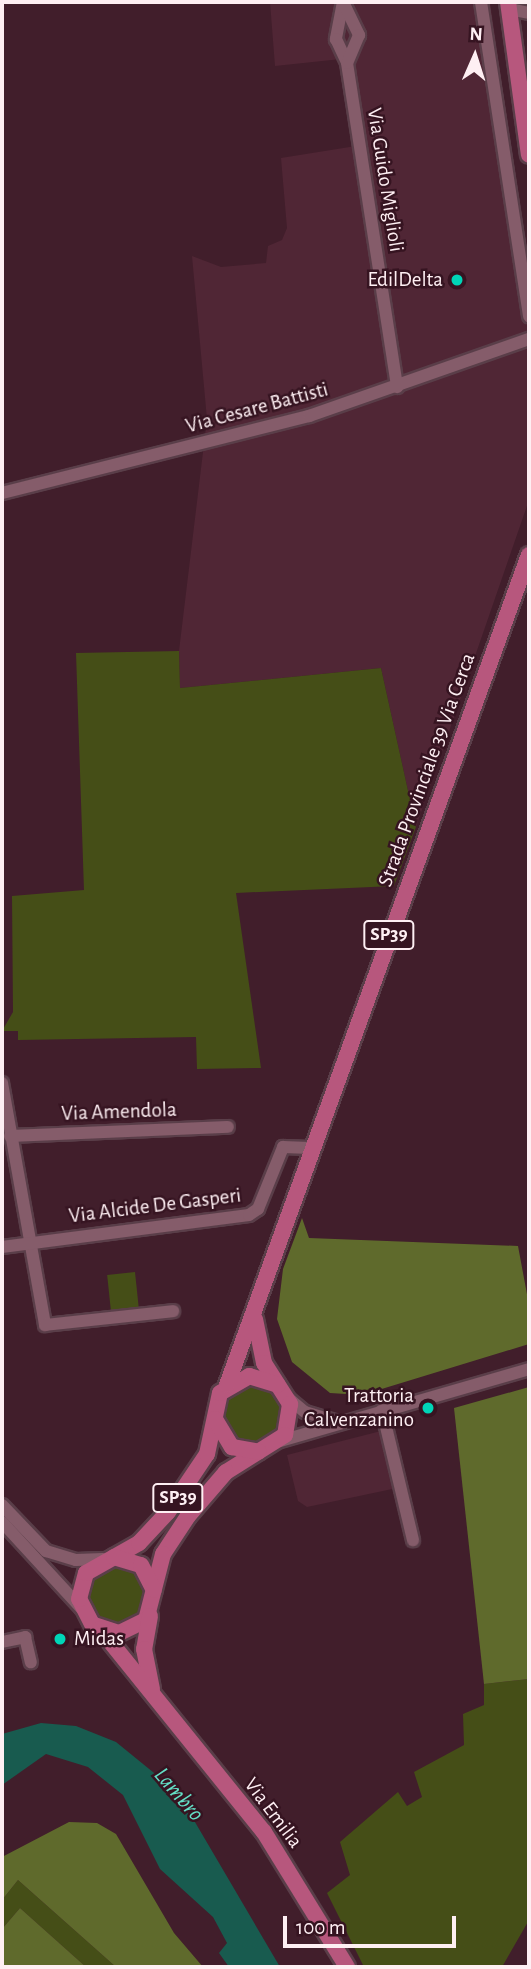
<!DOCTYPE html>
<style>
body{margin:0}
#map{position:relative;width:531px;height:1969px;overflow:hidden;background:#411e2b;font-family:"Alegreya Sans",sans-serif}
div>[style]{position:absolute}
.built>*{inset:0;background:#502635}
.green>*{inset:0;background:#454e17;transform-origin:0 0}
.round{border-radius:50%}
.forest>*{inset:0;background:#5f6a2c}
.water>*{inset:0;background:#185b4f}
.roads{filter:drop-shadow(2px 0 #5a3e49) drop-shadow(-2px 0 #5a3e49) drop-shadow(0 2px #5a3e49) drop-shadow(0 -2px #5a3e49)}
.minor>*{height:12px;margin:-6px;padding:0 6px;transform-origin:6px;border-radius:6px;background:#855c6a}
.major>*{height:16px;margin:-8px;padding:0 8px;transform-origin:8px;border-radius:8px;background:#b7577d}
.dots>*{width:19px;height:19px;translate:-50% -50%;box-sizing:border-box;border:4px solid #361421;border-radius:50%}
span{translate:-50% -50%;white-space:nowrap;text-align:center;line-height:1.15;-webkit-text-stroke:5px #361421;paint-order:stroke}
.shield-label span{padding:2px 5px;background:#361421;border:2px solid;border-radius:5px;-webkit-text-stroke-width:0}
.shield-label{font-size:19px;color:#feeff3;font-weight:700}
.street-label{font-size:21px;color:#feeff3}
.poi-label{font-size:21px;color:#feeff3}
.right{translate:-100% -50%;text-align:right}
.left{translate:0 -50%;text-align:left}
.water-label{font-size:23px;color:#64dfc6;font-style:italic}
.frame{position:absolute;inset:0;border:4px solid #feeff3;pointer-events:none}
.north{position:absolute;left:440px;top:21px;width:70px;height:70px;-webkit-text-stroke:5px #361421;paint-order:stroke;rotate:3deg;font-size:19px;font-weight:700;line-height:28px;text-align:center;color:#feeff3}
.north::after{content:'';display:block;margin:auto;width:24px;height:32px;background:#feeff3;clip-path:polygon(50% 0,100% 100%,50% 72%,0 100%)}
.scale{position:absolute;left:283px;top:1916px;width:173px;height:32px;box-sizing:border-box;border:4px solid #feeff3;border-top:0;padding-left:9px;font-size:21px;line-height:24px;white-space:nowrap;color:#feeff3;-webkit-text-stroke:5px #361421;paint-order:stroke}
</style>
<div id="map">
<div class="built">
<i style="clip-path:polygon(270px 2px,490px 2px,529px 270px,529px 500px,416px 827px,381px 668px,180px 688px,179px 651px,207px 419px,192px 256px,221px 267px,266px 263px,268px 246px,282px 240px,287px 228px,281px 158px,356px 146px,341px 59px,275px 66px)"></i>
<i style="clip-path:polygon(381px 1431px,397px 1488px,307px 1507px,298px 1501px,287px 1455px)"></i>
</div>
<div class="green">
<i style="clip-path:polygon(179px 651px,180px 688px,381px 668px,416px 827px,394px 886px,236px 893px,261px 1068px,197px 1069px,196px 1037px,18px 1040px,18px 1031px,2px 1031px,13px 1012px,12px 896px,84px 890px,76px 653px)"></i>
<i style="left:135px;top:1272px;width:37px;height:28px;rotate:84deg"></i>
<i class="round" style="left:223px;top:1385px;width:58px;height:58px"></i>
<i class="round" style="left:87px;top:1566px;width:60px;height:60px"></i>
<i style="clip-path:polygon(529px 1679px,529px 1920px,502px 1967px,364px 1967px,327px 1893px,350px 1875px,340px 1842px,398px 1792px,407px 1806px,422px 1797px,414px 1772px,464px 1745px,463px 1714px,484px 1705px,484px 1684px)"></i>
<i style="clip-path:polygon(18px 1880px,116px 1967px,86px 1967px,20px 1908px,2px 1929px,2px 1900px)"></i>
</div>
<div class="forest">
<i style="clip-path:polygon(302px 1218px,309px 1238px,518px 1246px,529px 1305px,529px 1344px,362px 1395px,330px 1393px,292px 1362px,277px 1319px,283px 1269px)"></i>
<i style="clip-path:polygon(529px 1387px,529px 1679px,484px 1684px,454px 1408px)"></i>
<i style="clip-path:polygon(69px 1822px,97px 1823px,116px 1834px,174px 1933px,203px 1967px,116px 1967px,18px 1880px,2px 1900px,2px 1857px)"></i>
<i style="clip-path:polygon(20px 1908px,86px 1967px,2px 1967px,2px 1929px)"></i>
</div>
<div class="water">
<i style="clip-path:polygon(41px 1723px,76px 1726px,116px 1742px,159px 1777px,192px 1817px,280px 1967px,229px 1967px,219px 1953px,227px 1943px,213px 1917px,160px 1869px,123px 1795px,88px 1767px,46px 1754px,2px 1785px,2px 1734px)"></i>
</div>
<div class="roads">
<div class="minor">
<i style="left:343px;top:2px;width:38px;rotate:101deg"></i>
<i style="left:336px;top:39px;width:26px;rotate:65deg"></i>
<i style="left:347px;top:63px;width:328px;rotate:81.2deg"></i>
<i style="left:343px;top:2px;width:37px;rotate:64deg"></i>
<i style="left:359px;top:35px;width:30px;rotate:113deg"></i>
<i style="left:481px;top:2px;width:318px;rotate:81.3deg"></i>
<i style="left:509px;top:9px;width:20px;rotate:11deg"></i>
<i style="left:2px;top:493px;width:317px;rotate:-14.1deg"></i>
<i style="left:309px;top:416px;width:233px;rotate:-19.3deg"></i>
<i style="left:2px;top:1083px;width:246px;rotate:79.9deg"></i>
<i style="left:45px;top:1325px;width:129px;rotate:-6.2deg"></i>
<i style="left:10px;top:1136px;width:218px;rotate:-2.4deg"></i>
<i style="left:2px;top:1247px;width:249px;rotate:-7.4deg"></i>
<i style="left:249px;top:1215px;width:11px;rotate:-34deg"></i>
<i style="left:258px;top:1209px;width:67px;rotate:-68deg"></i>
<i style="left:283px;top:1147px;width:27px;rotate:2deg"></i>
<i style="left:287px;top:1397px;width:23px;rotate:40deg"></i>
<i style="left:305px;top:1412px;width:31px;rotate:17deg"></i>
<i style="left:382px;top:1410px;width:134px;rotate:76.6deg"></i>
<i style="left:280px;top:1441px;width:259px;rotate:-16.1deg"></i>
<i style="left:2px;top:1505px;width:64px;rotate:46.3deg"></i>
<i style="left:46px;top:1551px;width:31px;rotate:17deg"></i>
<i style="left:76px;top:1560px;width:27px;rotate:-2deg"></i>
<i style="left:2px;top:1522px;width:117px;rotate:47.4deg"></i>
<i style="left:2px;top:1642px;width:24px;rotate:-12deg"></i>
<i style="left:25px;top:1637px;width:26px;rotate:77deg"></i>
</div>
<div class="major">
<i style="left:508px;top:2px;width:154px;rotate:82.2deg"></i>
<i style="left:255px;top:1319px;width:45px;rotate:78.4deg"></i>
<i style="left:264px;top:1363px;width:49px;rotate:57.6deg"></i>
<i style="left:290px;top:1404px;width:31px;rotate:99deg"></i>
<i style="left:285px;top:1435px;width:70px;rotate:147.9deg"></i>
<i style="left:226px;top:1472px;width:58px;rotate:130.8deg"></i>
<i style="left:188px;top:1516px;width:45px;rotate:123.3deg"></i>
<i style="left:163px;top:1554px;width:68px;rotate:104.4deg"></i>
<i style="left:146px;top:1620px;width:30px;rotate:154deg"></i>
<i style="left:119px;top:1633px;width:28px;rotate:-162deg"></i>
<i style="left:92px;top:1624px;width:28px;rotate:-117deg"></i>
<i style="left:79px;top:1599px;width:27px;rotate:-75deg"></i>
<i style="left:86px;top:1573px;width:61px;rotate:-29.5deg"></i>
<i style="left:139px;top:1543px;width:42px;rotate:-46.9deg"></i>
<i style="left:168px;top:1512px;width:70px;rotate:-56.1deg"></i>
<i style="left:207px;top:1454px;width:62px;rotate:-78deg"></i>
<i style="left:220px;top:1393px;width:34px;rotate:-30deg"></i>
<i style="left:249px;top:1376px;width:30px;rotate:17deg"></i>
<i style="left:227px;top:1385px;width:883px;rotate:-70.01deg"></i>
<i style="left:215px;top:1419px;width:33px;rotate:59deg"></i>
<i style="left:232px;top:1447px;width:27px;rotate:10deg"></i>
<i style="left:114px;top:1557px;width:28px;rotate:17deg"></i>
<i style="left:141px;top:1565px;width:28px;rotate:63deg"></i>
<i style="left:150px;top:1616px;width:34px;rotate:100deg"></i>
<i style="left:144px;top:1649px;width:41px;rotate:78.7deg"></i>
<i style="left:100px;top:1629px;width:261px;rotate:51.1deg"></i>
<i style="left:264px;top:1832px;width:158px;rotate:58.4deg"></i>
</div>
</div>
<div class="dots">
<i style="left:457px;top:280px;background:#00d5b7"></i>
<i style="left:428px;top:1408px;background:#00d5b7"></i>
<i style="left:60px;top:1639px;background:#00d5b7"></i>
</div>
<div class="shield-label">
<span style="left:389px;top:935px">SP39</span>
<span style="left:178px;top:1498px">SP39</span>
</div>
<div class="street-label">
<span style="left:385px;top:180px;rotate:81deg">Via Guido Miglioli</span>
<span style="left:257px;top:408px;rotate:-15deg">Via Cesare Battisti</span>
<span style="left:427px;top:770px;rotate:-70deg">Strada Provinciale 39 Via Cerca</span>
<span style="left:119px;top:1112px;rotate:-2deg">Via Amendola</span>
<span style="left:155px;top:1206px;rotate:-7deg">Via Alcide De Gasperi</span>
<span style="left:273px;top:1813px;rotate:53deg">Via Emilia</span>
</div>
<div class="poi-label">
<span class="right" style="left:443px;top:280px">EdilDelta</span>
<span class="right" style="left:414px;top:1408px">Trattoria<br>Calvenzanino</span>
<span class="left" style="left:74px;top:1639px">Midas</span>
</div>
<div class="water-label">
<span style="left:178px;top:1795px;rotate:49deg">Lambro</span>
</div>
<div class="frame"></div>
<div class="north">N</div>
<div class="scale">100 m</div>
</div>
